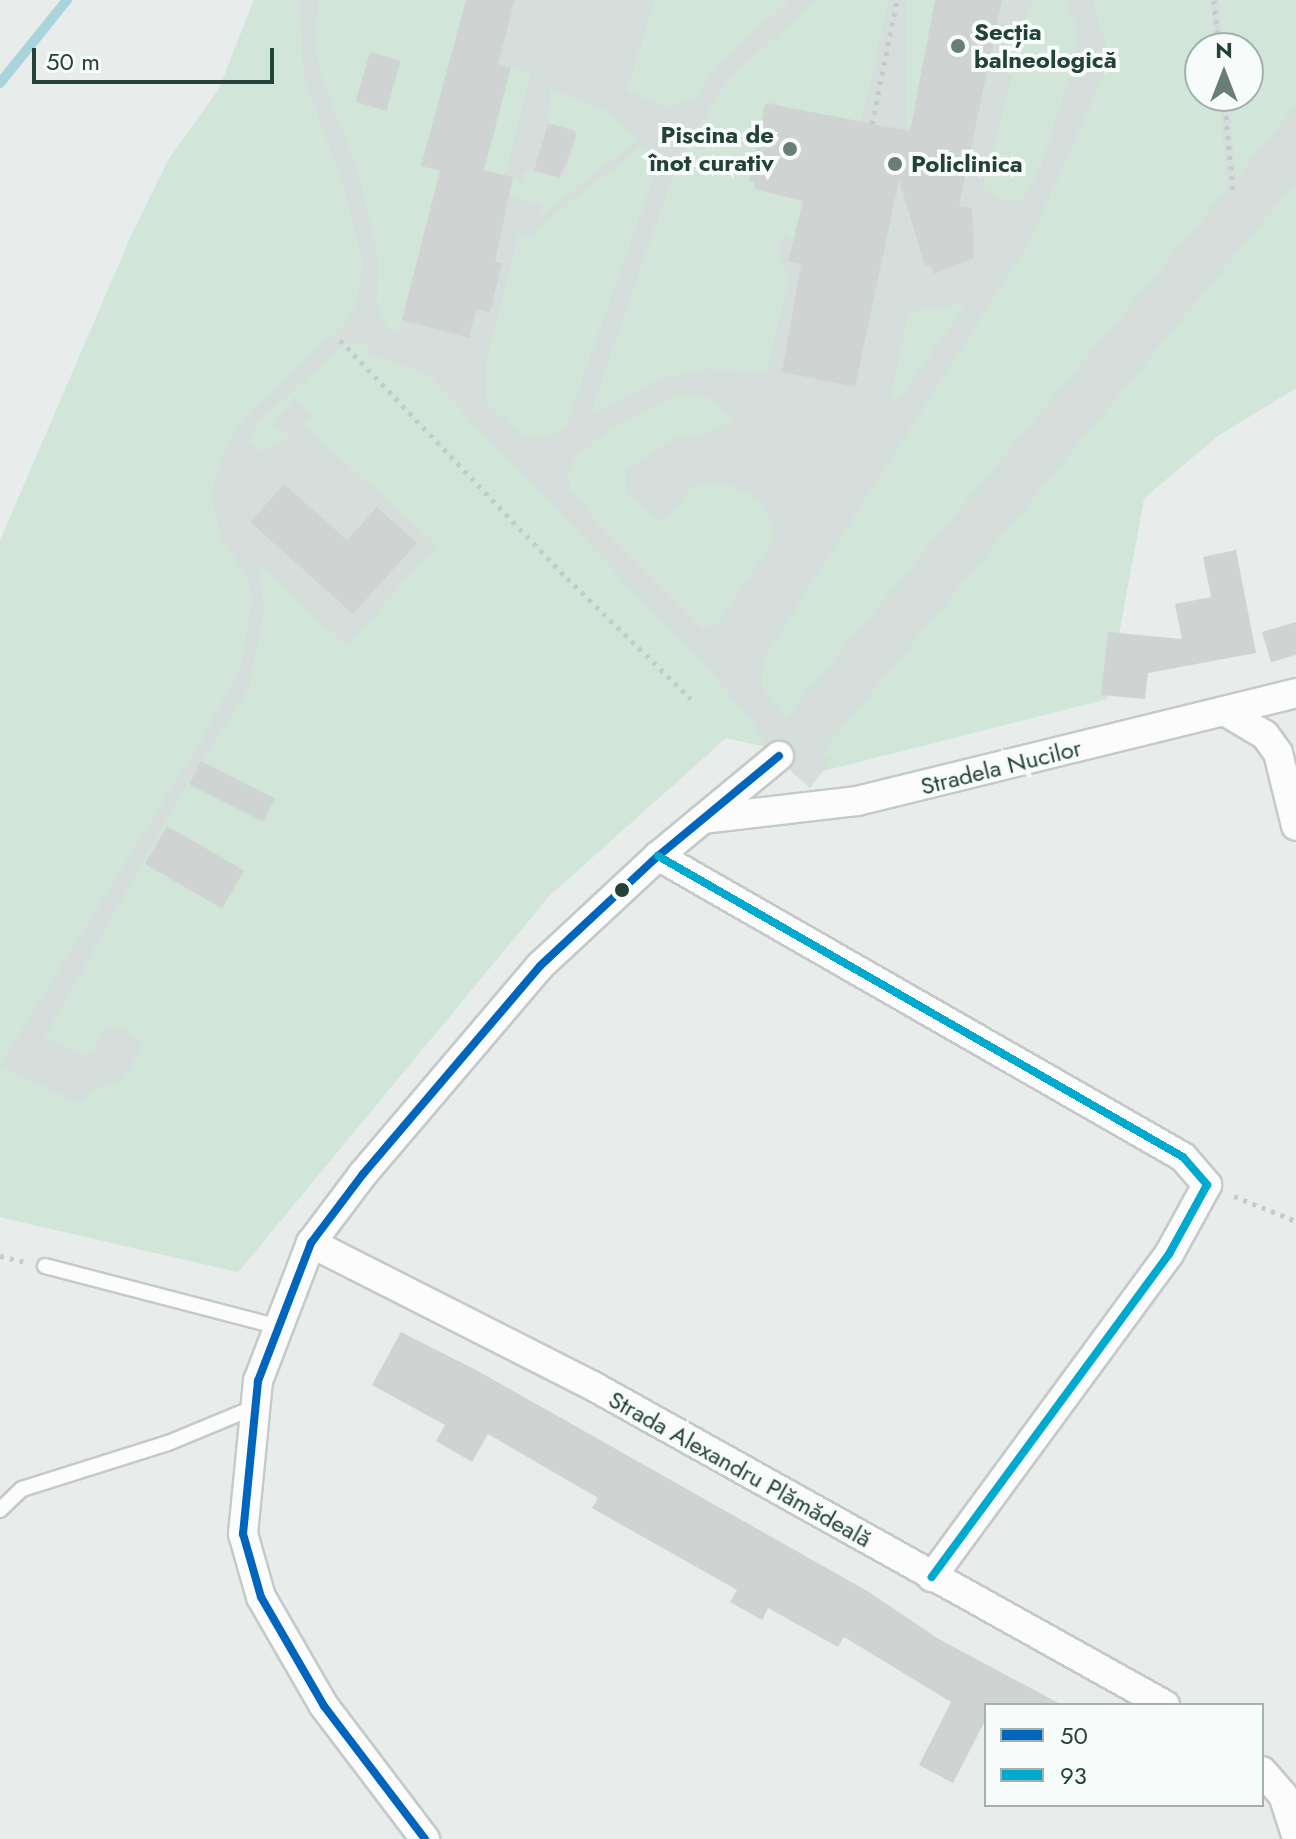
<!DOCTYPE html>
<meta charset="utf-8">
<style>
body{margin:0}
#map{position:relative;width:1296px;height:1839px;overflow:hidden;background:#e8edeb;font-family:Jost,sans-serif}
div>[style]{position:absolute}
.built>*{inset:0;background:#d6dedb}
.green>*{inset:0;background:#d1e6d8;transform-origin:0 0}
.stream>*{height:10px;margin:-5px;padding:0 5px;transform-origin:5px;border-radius:5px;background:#a9d4db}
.building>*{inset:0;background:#cfd4d2;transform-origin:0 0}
.path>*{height:5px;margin-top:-2.5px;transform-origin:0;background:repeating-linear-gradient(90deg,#c3ccca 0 4px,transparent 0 10px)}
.roads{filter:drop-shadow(2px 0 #c5cac8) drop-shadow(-2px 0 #c5cac8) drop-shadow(0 2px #c5cac8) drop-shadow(0 -2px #c5cac8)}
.lane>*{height:14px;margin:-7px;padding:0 7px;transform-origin:7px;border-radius:7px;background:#fcfcfc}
.street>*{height:28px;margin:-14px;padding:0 14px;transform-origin:14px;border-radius:14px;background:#fcfcfc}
.bus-1>*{height:8px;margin:-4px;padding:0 4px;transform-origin:4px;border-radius:4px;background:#0065bd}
.bus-2>*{height:8px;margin:-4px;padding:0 4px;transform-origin:4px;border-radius:4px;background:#00a9ce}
.dots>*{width:22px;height:22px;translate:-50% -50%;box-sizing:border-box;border:4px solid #f7fbf9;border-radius:50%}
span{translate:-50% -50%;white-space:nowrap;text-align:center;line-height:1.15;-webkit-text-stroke:8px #f7fbf9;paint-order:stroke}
.poi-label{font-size:24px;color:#24423a;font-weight:700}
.left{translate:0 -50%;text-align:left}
.right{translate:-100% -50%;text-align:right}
.street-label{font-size:24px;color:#24423a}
.legend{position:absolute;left:984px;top:1703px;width:280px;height:104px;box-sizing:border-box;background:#f7fbf9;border:2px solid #a3b1ad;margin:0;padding:10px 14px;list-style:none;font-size:24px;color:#24423a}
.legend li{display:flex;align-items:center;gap:16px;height:40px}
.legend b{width:40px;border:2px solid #a3b1ad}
.north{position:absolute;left:1184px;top:32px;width:80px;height:80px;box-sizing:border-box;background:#f7fbf9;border:2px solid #a3b1ad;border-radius:50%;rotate:0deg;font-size:22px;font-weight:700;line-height:32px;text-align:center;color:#24423a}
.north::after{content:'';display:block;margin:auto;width:28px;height:36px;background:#697e78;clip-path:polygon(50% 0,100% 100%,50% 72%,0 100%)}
.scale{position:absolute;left:32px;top:48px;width:242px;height:36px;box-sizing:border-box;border:4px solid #24423a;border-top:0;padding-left:10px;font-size:24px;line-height:28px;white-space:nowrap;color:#24423a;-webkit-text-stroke:6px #f7fbf9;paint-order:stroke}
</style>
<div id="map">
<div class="built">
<i style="clip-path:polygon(evenodd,254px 0,1296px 0,1296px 388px,1219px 435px,1144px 498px,1107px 699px,823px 771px,810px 788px,763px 746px,726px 738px,550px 895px,238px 1272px,0 1217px,0 541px,132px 234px,169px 159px,219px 89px,254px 0,1200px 48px,1248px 48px,1248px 96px,1200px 96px,1200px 48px)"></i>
</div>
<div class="green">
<i style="clip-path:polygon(evenodd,254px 0,299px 0,304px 80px,339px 172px,363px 263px,356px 304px,343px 325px,248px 413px,224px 450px,211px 494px,221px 538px,246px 575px,252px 597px,241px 666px,203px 737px,0 1065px,81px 1105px,92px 1090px,122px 1080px,144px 1044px,122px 1028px,104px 1027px,94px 1050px,81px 1056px,45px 1037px,189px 780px,249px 689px,264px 611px,259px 564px,347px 647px,437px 544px,302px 424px,312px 414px,295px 398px,272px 422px,290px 438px,261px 451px,248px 441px,260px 421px,346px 343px,368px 343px,368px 354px,427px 374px,715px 677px,758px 730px,763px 746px,726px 738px,550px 895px,238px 1272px,0 1217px,0 541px,132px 234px,169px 159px,219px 89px,254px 0,201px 761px,274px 799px,263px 822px,190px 784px,201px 761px,254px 0,168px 826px,244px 870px,221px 908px,145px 864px,168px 826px)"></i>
<i style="clip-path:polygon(319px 0,466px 0,422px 166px,481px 181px,511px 67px,531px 73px,505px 175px,523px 180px,525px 172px,534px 171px,565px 175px,576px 136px,575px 131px,548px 123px,551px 89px,606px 111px,637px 140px,540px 216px,542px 205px,509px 196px,433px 198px,399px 331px,388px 330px,377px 304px,378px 256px,356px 165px,321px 76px,315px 41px)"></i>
<i style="clip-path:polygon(655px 0,789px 0,717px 65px,694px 100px,666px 107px,627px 90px)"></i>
<i style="clip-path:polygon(817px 0,888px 0,861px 123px,776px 106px,777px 100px,770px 99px,754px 188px,815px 198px,793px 243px,786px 236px,779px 239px,781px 265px,789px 275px,767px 371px,707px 369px,659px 379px,590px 415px,676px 167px,692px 138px,730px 78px)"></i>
<i style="left:907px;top:0;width:28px;height:128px"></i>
<i style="clip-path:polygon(1032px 0,1065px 0,1076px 27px,1076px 54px,1041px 166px,1023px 199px,1002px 200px,984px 188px,985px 180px)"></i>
<i style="clip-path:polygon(1093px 0,1210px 0,1214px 48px,1200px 48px,1200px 96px,1219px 96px,1227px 189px,785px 718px,762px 686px,764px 658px,1029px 243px,1105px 73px,1107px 50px)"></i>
<i style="clip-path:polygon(1219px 0,1296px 0,1296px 105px,1236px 178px,1229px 96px,1248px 96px,1248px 48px,1224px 48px)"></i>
<i style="clip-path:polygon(643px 145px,658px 164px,566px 425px,550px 438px,523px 437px,486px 402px,486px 361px,519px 234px,534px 237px,536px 229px)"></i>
<i style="clip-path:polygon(1296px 182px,1296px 388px,1219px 435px,1144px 498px,1107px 699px,825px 770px,831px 760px,821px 754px)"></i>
<i style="clip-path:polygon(965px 304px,900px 398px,890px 400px,909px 312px)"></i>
<i style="clip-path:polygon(680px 393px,707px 397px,733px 419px,714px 432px,672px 439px,626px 470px,626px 494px,662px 521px,694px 486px,722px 481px,759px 499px,772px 524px,773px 541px,718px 622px,703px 628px,593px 518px,570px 488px,568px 475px,575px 458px,609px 430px)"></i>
</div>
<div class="stream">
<i style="left:0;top:83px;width:107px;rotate:-51.1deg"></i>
</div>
<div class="building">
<i style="clip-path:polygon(466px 0,515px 0,498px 64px,511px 67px,484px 170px,513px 177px,495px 262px,502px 263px,490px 313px,476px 309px,469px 338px,402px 320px,440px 171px,421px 166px)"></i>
<i style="clip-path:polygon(935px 0,1002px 0,959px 206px,972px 208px,974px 258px,934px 274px,930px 265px,925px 266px,899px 180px,855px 387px,782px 372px,801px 264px,788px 261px,803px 201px,754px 189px,755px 182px,749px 181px,765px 103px,910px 131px)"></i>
<i style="left:370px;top:52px;width:32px;height:52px;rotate:16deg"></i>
<i style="clip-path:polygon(548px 123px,575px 131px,576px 136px,560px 178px,534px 171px)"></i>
<i style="clip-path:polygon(284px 484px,347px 540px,377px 507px,417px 543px,353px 614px,250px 522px)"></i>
<i style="clip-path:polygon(1236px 550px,1256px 653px,1148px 673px,1145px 699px,1101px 695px,1108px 632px,1182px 639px,1175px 604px,1211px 597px,1203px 557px)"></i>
<i style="clip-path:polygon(1296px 622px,1296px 655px,1271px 662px,1262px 632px)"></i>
<i style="left:201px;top:761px;width:83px;height:26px;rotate:27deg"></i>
<i style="left:167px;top:826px;width:89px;height:44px;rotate:30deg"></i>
<i style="clip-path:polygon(401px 1332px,476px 1370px,869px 1592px,937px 1638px,1062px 1705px,986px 1705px,986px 1719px,953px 1783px,919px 1765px,951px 1702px,844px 1637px,838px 1647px,768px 1608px,762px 1620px,730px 1602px,737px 1590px,592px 1508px,598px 1498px,488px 1434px,472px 1462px,436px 1441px,445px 1425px,372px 1385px)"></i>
</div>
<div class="path">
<i style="left:1214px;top:0;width:48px;rotate:84.1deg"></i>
<i style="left:1224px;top:96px;width:96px;rotate:84.6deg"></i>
<i style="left:872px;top:124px;width:126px;rotate:-78.6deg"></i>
<i style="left:340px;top:340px;width:329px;rotate:46.4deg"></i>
<i style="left:567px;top:578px;width:173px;rotate:44.3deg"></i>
<i style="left:1234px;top:1196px;width:67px;rotate:22deg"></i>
<i style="left:0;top:1256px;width:27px;rotate:13deg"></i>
</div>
<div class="roads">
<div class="lane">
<i style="left:45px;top:1266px;width:242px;rotate:14.6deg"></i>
<i style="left:0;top:1510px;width:30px;rotate:-44deg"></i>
<i style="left:22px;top:1489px;width:153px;rotate:-17.5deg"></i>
<i style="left:168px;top:1443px;width:94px;rotate:-22.5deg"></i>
</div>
<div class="street">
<i style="left:1226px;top:712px;width:45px;rotate:30.5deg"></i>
<i style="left:1265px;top:735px;width:22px;rotate:54deg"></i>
<i style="left:1278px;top:753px;width:75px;rotate:76.1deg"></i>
<i style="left:703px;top:819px;width:155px;rotate:-6.7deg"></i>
<i style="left:857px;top:801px;width:452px;rotate:-13.8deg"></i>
<i style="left:658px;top:856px;width:605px;rotate:29.83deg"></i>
<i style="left:1183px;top:1157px;width:37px;rotate:49deg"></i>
<i style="left:1207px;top:1185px;width:79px;rotate:118.8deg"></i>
<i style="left:1169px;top:1254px;width:401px;rotate:126.3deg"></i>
<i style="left:311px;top:1243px;width:316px;rotate:26.9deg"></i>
<i style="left:593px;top:1386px;width:655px;rotate:29.15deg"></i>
<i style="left:1262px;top:1771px;width:32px;rotate:49deg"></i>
<i style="left:1283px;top:1795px;width:42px;rotate:72deg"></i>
<i style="left:425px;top:1839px;width:167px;rotate:-127.2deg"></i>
<i style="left:324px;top:1706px;width:126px;rotate:-120deg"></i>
<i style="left:261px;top:1597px;width:66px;rotate:-105.9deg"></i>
<i style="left:243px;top:1534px;width:154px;rotate:-84.4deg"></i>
<i style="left:258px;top:1381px;width:148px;rotate:-69deg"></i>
<i style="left:311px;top:1243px;width:86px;rotate:-53deg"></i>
<i style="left:363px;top:1174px;width:273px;rotate:-49.6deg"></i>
<i style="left:540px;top:966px;width:161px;rotate:-43deg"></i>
<i style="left:658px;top:856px;width:157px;rotate:-39.6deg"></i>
</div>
</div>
<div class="bus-1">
<i style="left:425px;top:1839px;width:167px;rotate:-127.2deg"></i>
<i style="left:324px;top:1706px;width:126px;rotate:-120deg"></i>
<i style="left:261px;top:1597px;width:66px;rotate:-105.9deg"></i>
<i style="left:243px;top:1534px;width:154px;rotate:-84.4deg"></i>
<i style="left:258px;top:1381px;width:148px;rotate:-69deg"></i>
<i style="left:311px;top:1243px;width:86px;rotate:-53deg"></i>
<i style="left:363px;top:1174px;width:273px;rotate:-49.6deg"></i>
<i style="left:540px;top:966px;width:161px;rotate:-43deg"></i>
<i style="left:658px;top:856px;width:157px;rotate:-39.6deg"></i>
</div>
<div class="bus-2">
<i style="left:658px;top:856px;width:605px;rotate:29.83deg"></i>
<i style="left:1183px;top:1157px;width:37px;rotate:49deg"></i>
<i style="left:1207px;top:1185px;width:79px;rotate:118.8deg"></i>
<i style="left:1169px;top:1254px;width:401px;rotate:126.3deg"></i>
</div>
<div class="dots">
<i style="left:958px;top:46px;background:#697e78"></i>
<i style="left:790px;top:149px;background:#697e78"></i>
<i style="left:895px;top:164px;background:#697e78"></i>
<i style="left:622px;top:890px;background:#24423a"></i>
</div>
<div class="poi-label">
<span class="left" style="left:974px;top:46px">Secția<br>balneologică</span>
<span class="right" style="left:774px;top:149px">Piscina de<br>înot curativ</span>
<span class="left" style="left:911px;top:164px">Policlinica</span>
</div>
<div class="street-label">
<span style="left:1001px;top:767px;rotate:-14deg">Stradela Nucilor</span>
<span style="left:740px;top:1469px;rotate:29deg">Strada Alexandru Plămădeală</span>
</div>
<ul class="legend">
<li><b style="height:10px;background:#0065bd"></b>50</li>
<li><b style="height:10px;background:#00a9ce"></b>93</li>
</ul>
<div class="north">N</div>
<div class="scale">50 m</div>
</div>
